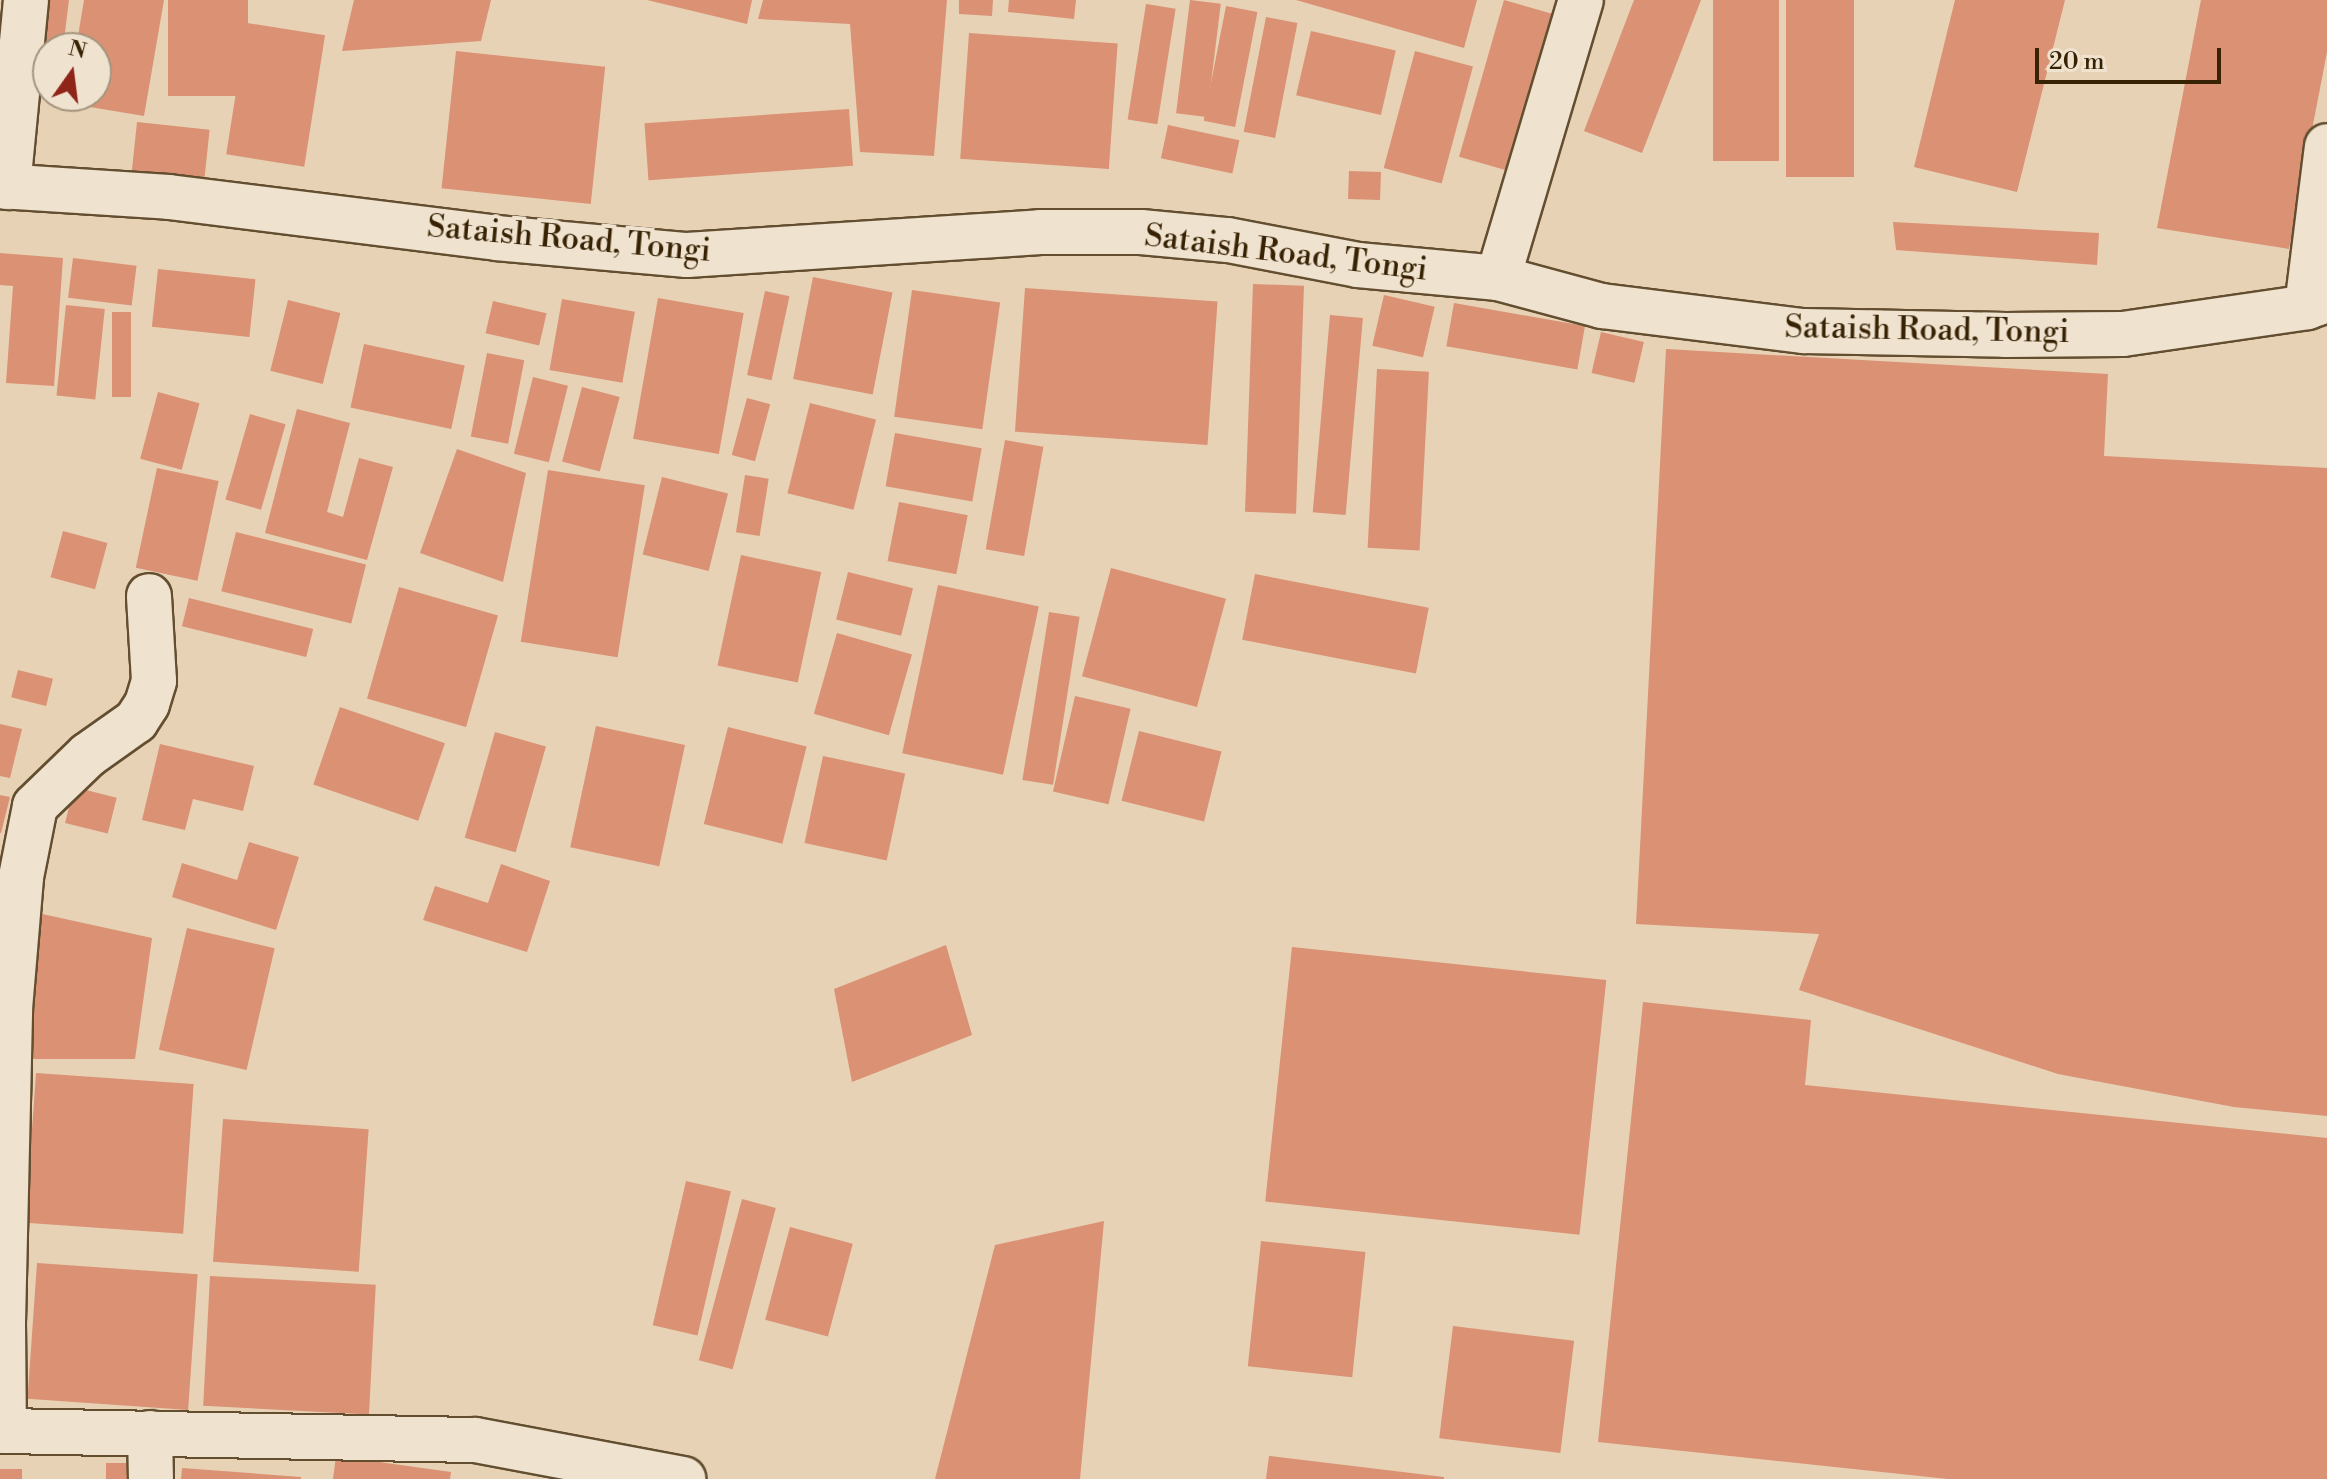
<!DOCTYPE html>
<style>
body{margin:0}
#map{position:relative;width:2327px;height:1479px;overflow:hidden;background:#e7d2b5;font-family:"Libre Bodoni",serif}
div>[style]{position:absolute}
.building>*{inset:0;background:#da9174;transform-origin:0 0}
.roads{filter:drop-shadow(2px 0 #634e30) drop-shadow(-2px 0 #634e30) drop-shadow(0 2px #634e30) drop-shadow(0 -2px #634e30)}
.minor>*{height:44px;margin:-22px;padding:0 22px;transform-origin:22px;border-radius:22px;background:#efe2cf}
.tertiary>*{height:44px;margin:-22px;padding:0 22px;transform-origin:22px;border-radius:22px;background:#efe2cf}
span{translate:-50% -50%;white-space:nowrap;text-align:center;line-height:1.15;-webkit-text-stroke:8px #efe2cf;paint-order:stroke}
.street-label{font-size:32px;color:#372203}
.north{position:absolute;left:32px;top:32px;width:80px;height:80px;box-sizing:border-box;background:#efe2cf;border:2px solid #a5957d;border-radius:50%;rotate:14deg;font-size:22px;font-weight:700;line-height:32px;text-align:center;color:#372203}
.north::after{content:'';display:block;margin:auto;width:28px;height:36px;background:#8f2418;clip-path:polygon(50% 0,100% 100%,50% 72%,0 100%)}
.scale{position:absolute;left:2035px;top:48px;width:186px;height:36px;box-sizing:border-box;border:4px solid #372203;border-top:0;padding-left:10px;font-size:24px;line-height:28px;white-space:nowrap;color:#372203;-webkit-text-stroke:6px #efe2cf;paint-order:stroke}
</style>
<div id="map">
<div class="building">
<i style="clip-path:polygon(14px 0,69px 0,63px 48px,48px 48px,48px 81px,5px 75px)"></i>
<i style="clip-path:polygon(84px 0,164px 0,144px 116px,66px 103px,68px 96px,96px 96px,96px 48px,76px 48px)"></i>
<i style="left:168px;top:0;width:80px;height:96px"></i>
<i style="clip-path:polygon(354px 0,491px 0,481px 41px,342px 51px)"></i>
<i style="clip-path:polygon(647px 0,752px 0,747px 24px)"></i>
<i style="clip-path:polygon(763px 0,947px 0,934px 156px,860px 152px,850px 24px,758px 19px)"></i>
<i style="clip-path:polygon(959px 0,993px 0,992px 16px,959px 14px)"></i>
<i style="clip-path:polygon(1009px 0,1076px 0,1074px 19px,1008px 12px)"></i>
<i style="left:1190px;top:0;width:31px;height:114px;rotate:7deg"></i>
<i style="clip-path:polygon(1296px 0,1477px 0,1464px 48px)"></i>
<i style="left:1504px;top:0;width:60px;height:163px;rotate:16deg"></i>
<i style="clip-path:polygon(1634px 0,1701px 0,1642px 153px,1584px 131px)"></i>
<i style="left:1713px;top:0;width:66px;height:161px"></i>
<i style="left:1786px;top:0;width:68px;height:177px"></i>
<i style="clip-path:polygon(1955px 0,2065px 0,2017px 192px,1914px 167px)"></i>
<i style="clip-path:polygon(2201px 0,2327px 0,2327px 52px,2289px 249px,2157px 228px)"></i>
<i style="left:1146px;top:4px;width:30px;height:117px;rotate:9deg"></i>
<i style="left:1226px;top:6px;width:32px;height:117px;rotate:11deg"></i>
<i style="left:1266px;top:17px;width:32px;height:117px;rotate:11deg"></i>
<i style="left:247px;top:23px;width:79px;height:133px;rotate:9deg"></i>
<i style="left:1311px;top:31px;width:87px;height:66px;rotate:13deg"></i>
<i style="left:969px;top:33px;width:149px;height:126px;rotate:4deg"></i>
<i style="left:456px;top:51px;width:150px;height:138px;rotate:6deg"></i>
<i style="left:1415px;top:51px;width:60px;height:121px;rotate:15deg"></i>
<i style="left:849px;top:109px;width:57px;height:205px;rotate:86deg"></i>
<i style="left:137px;top:122px;width:73px;height:59px;rotate:6deg"></i>
<i style="left:1168px;top:125px;width:73px;height:34px;rotate:12deg"></i>
<i style="left:1349px;top:171px;width:32px;height:28px;rotate:2deg"></i>
<i style="clip-path:polygon(1893px 222px,2099px 233px,2097px 265px,1896px 250px)"></i>
<i style="clip-path:polygon(0 253px,63px 258px,54px 386px,6px 383px,13px 286px,0 285px)"></i>
<i style="left:73px;top:258px;width:64px;height:40px;rotate:7deg"></i>
<i style="left:158px;top:269px;width:98px;height:58px;rotate:6deg"></i>
<i style="left:813px;top:277px;width:81px;height:104px;rotate:11deg"></i>
<i style="left:1253px;top:284px;width:51px;height:228px;rotate:2deg"></i>
<i style="left:1025px;top:288px;width:193px;height:144px;rotate:4deg"></i>
<i style="left:912px;top:290px;width:89px;height:128px;rotate:8deg"></i>
<i style="left:765px;top:291px;width:25px;height:86px;rotate:12deg"></i>
<i style="left:1384px;top:295px;width:52px;height:52px;rotate:13deg"></i>
<i style="left:658px;top:298px;width:87px;height:143px;rotate:10deg"></i>
<i style="left:562px;top:299px;width:74px;height:72px;rotate:10deg"></i>
<i style="left:288px;top:300px;width:54px;height:73px;rotate:14deg"></i>
<i style="left:493px;top:301px;width:55px;height:33px;rotate:13deg"></i>
<i style="left:1454px;top:303px;width:133px;height:44px;rotate:10deg"></i>
<i style="left:66px;top:305px;width:39px;height:91px;rotate:6deg"></i>
<i style="left:112px;top:312px;width:19px;height:85px"></i>
<i style="left:1330px;top:315px;width:33px;height:198px;rotate:5deg"></i>
<i style="left:1601px;top:332px;width:44px;height:42px;rotate:13deg"></i>
<i style="left:364px;top:344px;width:103px;height:65px;rotate:12deg"></i>
<i style="clip-path:polygon(1666px 349px,2108px 374px,2104px 456px,2327px 468px,2327px 1116px,2234px 1107px,2058px 1074px,1799px 990px,1819px 934px,1636px 924px)"></i>
<i style="left:487px;top:353px;width:38px;height:85px;rotate:11deg"></i>
<i style="left:1377px;top:369px;width:52px;height:179px;rotate:3deg"></i>
<i style="left:533px;top:377px;width:36px;height:79px;rotate:14deg"></i>
<i style="left:582px;top:387px;width:39px;height:77px;rotate:15deg"></i>
<i style="left:158px;top:392px;width:43px;height:69px;rotate:15deg"></i>
<i style="left:747px;top:398px;width:24px;height:59px;rotate:15deg"></i>
<i style="left:810px;top:403px;width:68px;height:93px;rotate:14deg"></i>
<i style="clip-path:polygon(297px 409px,350px 423px,327px 512px,343px 517px,359px 458px,393px 467px,367px 560px,265px 533px)"></i>
<i style="left:250px;top:414px;width:37px;height:89px;rotate:16deg"></i>
<i style="left:895px;top:433px;width:88px;height:54px;rotate:10deg"></i>
<i style="left:1005px;top:440px;width:39px;height:111px;rotate:10deg"></i>
<i style="clip-path:polygon(457px 449px,526px 473px,503px 582px,420px 553px)"></i>
<i style="left:157px;top:468px;width:63px;height:102px;rotate:12deg"></i>
<i style="left:548px;top:470px;width:98px;height:174px;rotate:9deg"></i>
<i style="left:745px;top:475px;width:24px;height:58px;rotate:9deg"></i>
<i style="left:662px;top:477px;width:68px;height:80px;rotate:14deg"></i>
<i style="left:899px;top:502px;width:70px;height:60px;rotate:11deg"></i>
<i style="left:63px;top:531px;width:46px;height:48px;rotate:15deg"></i>
<i style="left:236px;top:532px;width:134px;height:61px;rotate:14deg"></i>
<i style="left:741px;top:555px;width:82px;height:113px;rotate:12deg"></i>
<i style="left:1111px;top:568px;width:119px;height:112px;rotate:15deg"></i>
<i style="left:848px;top:572px;width:67px;height:49px;rotate:14deg"></i>
<i style="left:1255px;top:574px;width:177px;height:67px;rotate:11deg"></i>
<i style="left:938px;top:585px;width:103px;height:172px;rotate:12deg"></i>
<i style="left:399px;top:587px;width:103px;height:116px;rotate:16deg"></i>
<i style="left:189px;top:598px;width:128px;height:29px;rotate:14deg"></i>
<i style="left:1049px;top:612px;width:31px;height:170px;rotate:9deg"></i>
<i style="left:837px;top:633px;width:78px;height:84px;rotate:16deg"></i>
<i style="left:18px;top:670px;width:36px;height:28px;rotate:14deg"></i>
<i style="left:1075px;top:696px;width:57px;height:98px;rotate:13deg"></i>
<i style="left:340px;top:707px;width:111px;height:82px;rotate:19deg"></i>
<i style="clip-path:polygon(0 724px,22px 729px,10px 778px,0 776px)"></i>
<i style="left:596px;top:726px;width:91px;height:124px;rotate:12deg"></i>
<i style="left:728px;top:727px;width:81px;height:100px;rotate:14deg"></i>
<i style="left:1139px;top:731px;width:85px;height:72px;rotate:14deg"></i>
<i style="left:495px;top:732px;width:53px;height:110px;rotate:16deg"></i>
<i style="clip-path:polygon(160px 744px,254px 766px,243px 811px,193px 799px,185px 830px,142px 820px)"></i>
<i style="left:823px;top:756px;width:84px;height:89px;rotate:12deg"></i>
<i style="left:74px;top:787px;width:44px;height:37px;rotate:14deg"></i>
<i style="clip-path:polygon(0 795px,10px 797px,1px 833px,0 833px)"></i>
<i style="clip-path:polygon(249px 842px,299px 857px,276px 930px,172px 897px,182px 863px,237px 880px)"></i>
<i style="clip-path:polygon(501px 864px,550px 881px,527px 952px,423px 920px,435px 886px,488px 903px)"></i>
<i style="clip-path:polygon(24px 910px,152px 938px,135px 1059px,17px 1059px)"></i>
<i style="left:187px;top:928px;width:90px;height:125px;rotate:13deg"></i>
<i style="clip-path:polygon(946px 945px,972px 1035px,852px 1082px,834px 989px)"></i>
<i style="left:1292px;top:947px;width:316px;height:256px;rotate:6deg"></i>
<i style="clip-path:polygon(1643px 1002px,1811px 1020px,1805px 1085px,2327px 1138px,2327px 1479px,1948px 1479px,1598px 1442px)"></i>
<i style="left:36px;top:1073px;width:158px;height:150px;rotate:4deg"></i>
<i style="left:223px;top:1119px;width:146px;height:143px;rotate:4deg"></i>
<i style="left:686px;top:1181px;width:46px;height:148px;rotate:13deg"></i>
<i style="left:742px;top:1199px;width:35px;height:167px;rotate:15deg"></i>
<i style="clip-path:polygon(1104px 1221px,1080px 1479px,935px 1479px,995px 1245px)"></i>
<i style="left:790px;top:1227px;width:65px;height:96px;rotate:15deg"></i>
<i style="left:1261px;top:1241px;width:105px;height:126px;rotate:6deg"></i>
<i style="left:37px;top:1263px;width:161px;height:136px;rotate:4deg"></i>
<i style="left:210px;top:1276px;width:166px;height:130px;rotate:3deg"></i>
<i style="left:1453px;top:1326px;width:122px;height:113px;rotate:7deg"></i>
<i style="clip-path:polygon(336px 1456px,451px 1472px,450px 1479px,333px 1479px)"></i>
<i style="clip-path:polygon(1269px 1456px,1444px 1477px,1444px 1479px,1266px 1479px)"></i>
<i style="left:106px;top:1463px;width:35px;height:16px"></i>
<i style="clip-path:polygon(182px 1468px,301px 1477px,301px 1479px,181px 1479px)"></i>
<i style="left:0;top:1469px;width:22px;height:10px"></i>
</div>
<div class="roads">
<div class="minor">
<i style="left:8px;top:187px;width:188px;rotate:-84.5deg"></i>
<i style="left:1498px;top:278px;width:290px;rotate:-73.4deg"></i>
<i style="left:2307px;top:307px;width:162px;rotate:-82.9deg"></i>
<i style="left:0;top:1323px;width:3px"></i>
<i style="left:3px;top:1323px;width:108px;rotate:89.5deg"></i>
<i style="left:4px;top:1431px;width:471px;rotate:1.1deg"></i>
<i style="left:475px;top:1440px;width:212px;rotate:10.6deg"></i>
<i style="left:3px;top:1323px;width:314px;rotate:-88.7deg"></i>
<i style="left:10px;top:1009px;width:132px;rotate:-85.2deg"></i>
<i style="left:21px;top:877px;width:72px;rotate:-78.8deg"></i>
<i style="left:35px;top:806px;width:74px;rotate:-43.9deg"></i>
<i style="left:88px;top:755px;width:59px;rotate:-35.3deg"></i>
<i style="left:136px;top:721px;width:20px;rotate:-57deg"></i>
<i style="left:147px;top:704px;width:24px;rotate:-73deg"></i>
<i style="left:154px;top:681px;width:85px;rotate:-93.4deg"></i>
<i style="left:150px;top:1433px;width:46px;rotate:88.8deg"></i>
</div>
<div class="tertiary">
<i style="left:0;top:186px;width:169px;rotate:3.7deg"></i>
<i style="left:169px;top:197px;width:330px;rotate:7.1deg"></i>
<i style="left:496px;top:238px;width:192px;rotate:5.1deg"></i>
<i style="left:687px;top:255px;width:354px;rotate:-3.7deg"></i>
<i style="left:1040px;top:232px;width:101px"></i>
<i style="left:1141px;top:232px;width:87px;rotate:5.3deg"></i>
<i style="left:1228px;top:240px;width:132px;rotate:10.9deg"></i>
<i style="left:1358px;top:265px;width:141px;rotate:5.3deg"></i>
<i style="left:1498px;top:278px;width:108px;rotate:15.1deg"></i>
<i style="left:1602px;top:306px;width:204px;rotate:7.1deg"></i>
<i style="left:1804px;top:331px;width:202px;rotate:1.1deg"></i>
<i style="left:2006px;top:335px;width:117px;rotate:-0.5deg"></i>
<i style="left:2123px;top:334px;width:186px;rotate:-8.3deg"></i>
<i style="left:2307px;top:307px;width:21px;rotate:-19deg"></i>
</div>
</div>
<div class="street-label">
<span style="left:569px;top:239px;rotate:5deg">Sataish Road, Tongi</span>
<span style="left:1286px;top:253px;rotate:7deg">Sataish Road, Tongi</span>
<span style="left:1927px;top:330px;rotate:1deg">Sataish Road, Tongi</span>
</div>
<div class="north">N</div>
<div class="scale">20 m</div>
</div>
